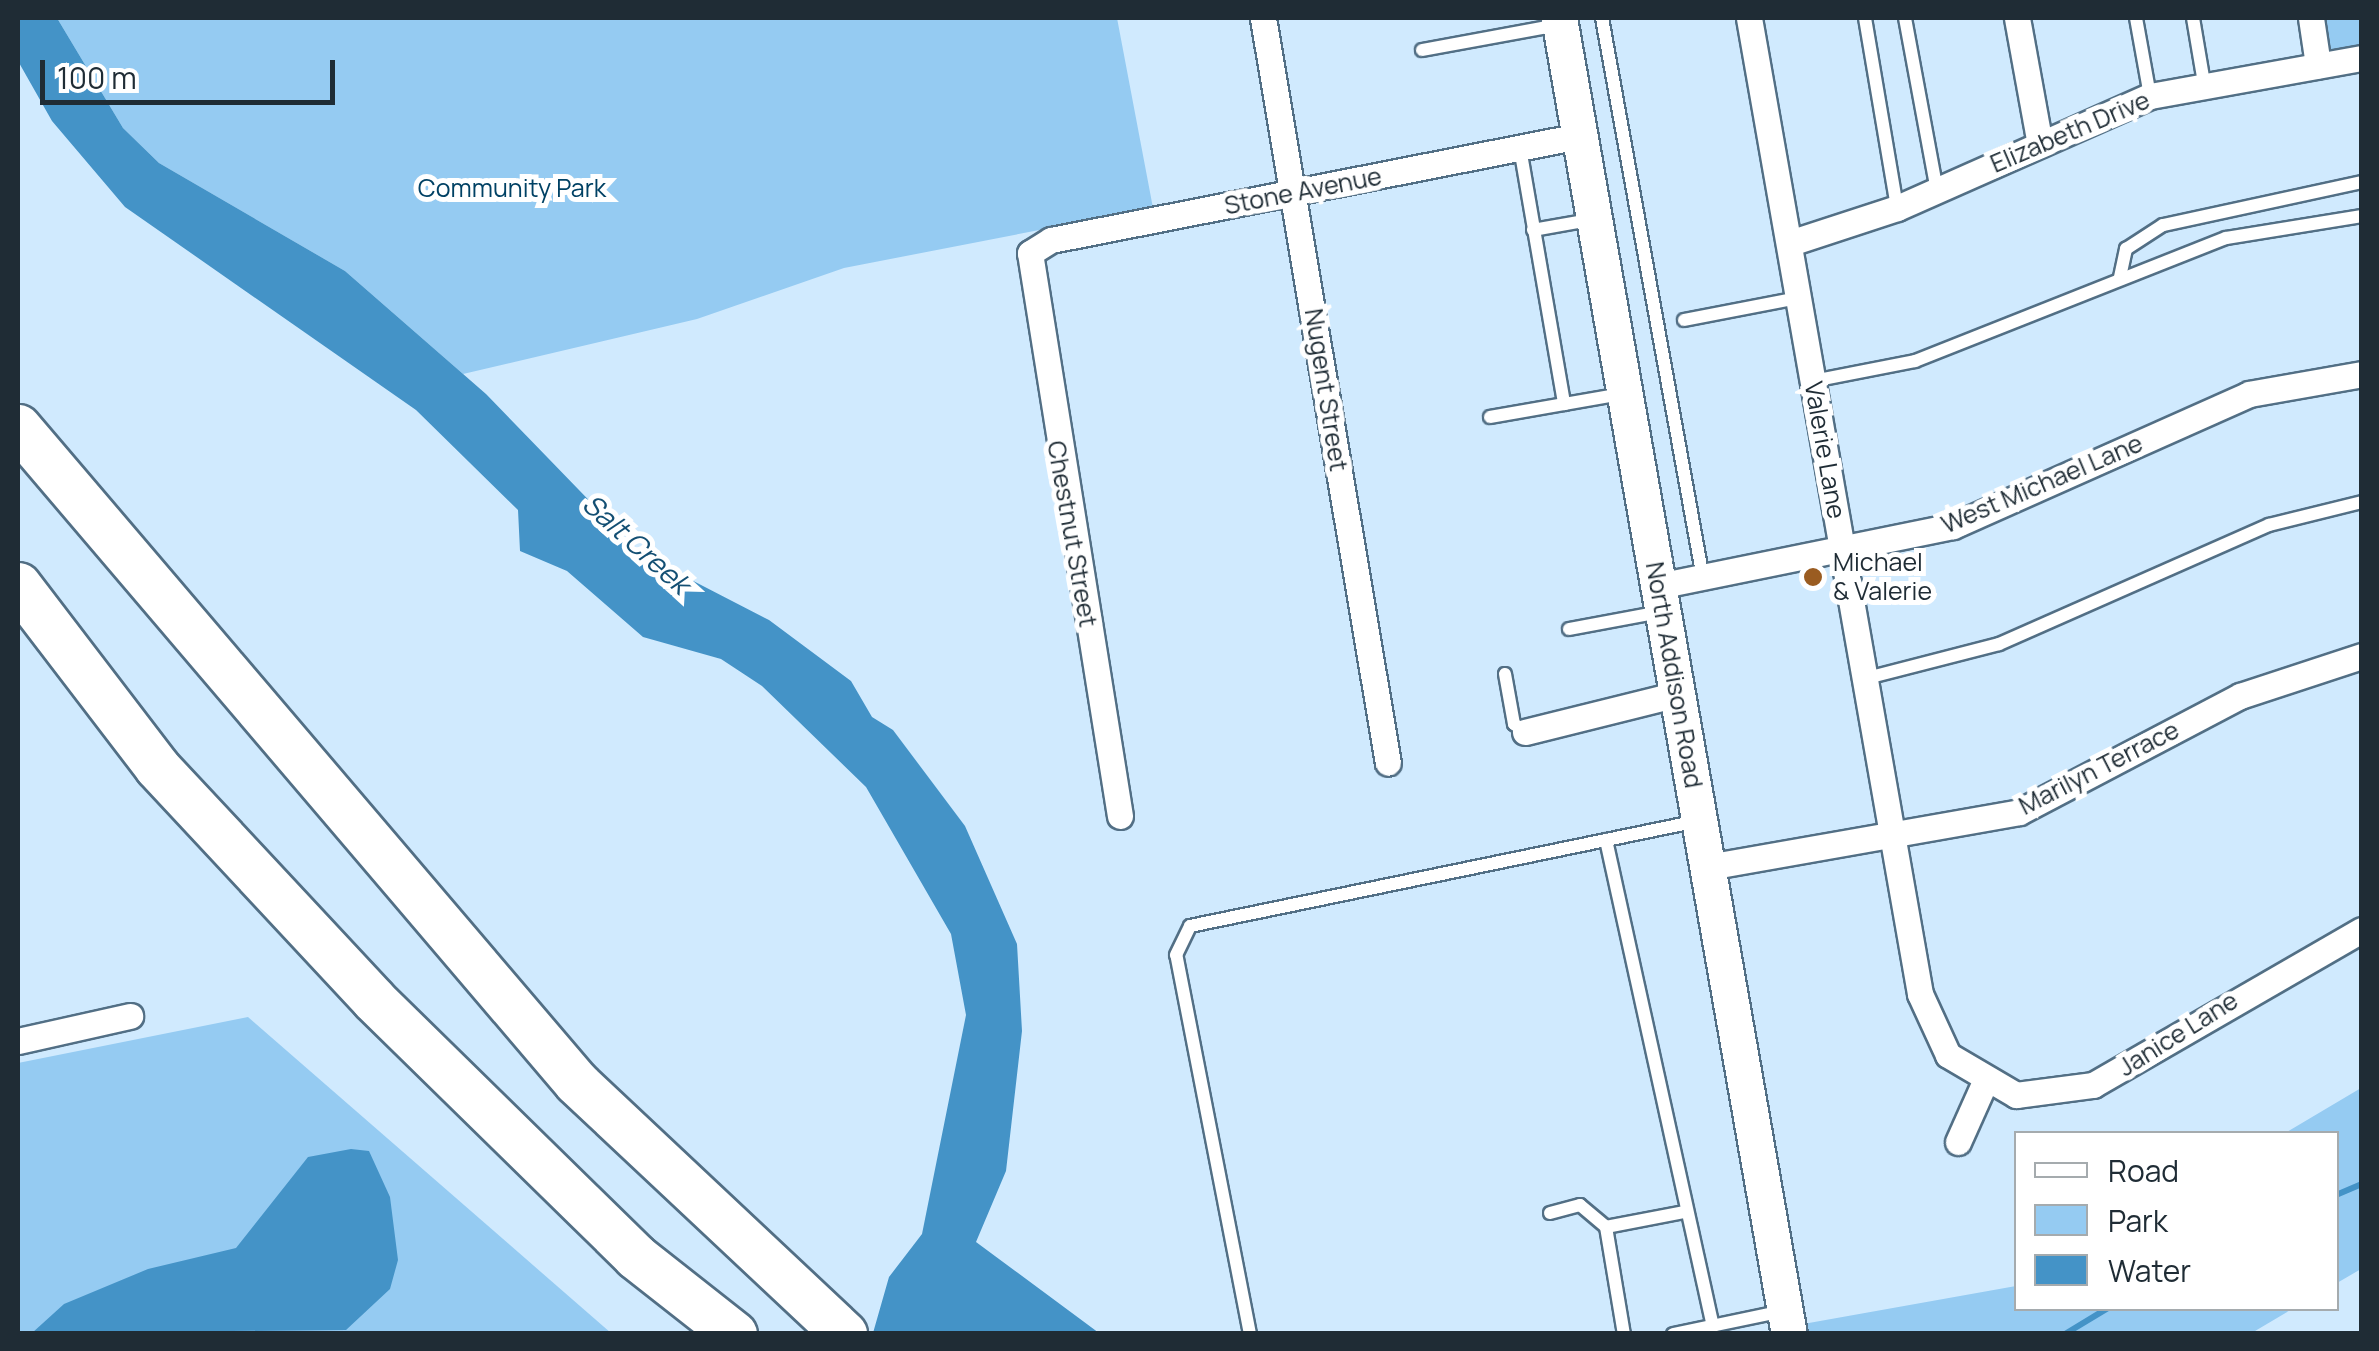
<!DOCTYPE html>
<style>
body{margin:0}
#map{position:relative;width:2379px;height:1351px;overflow:hidden;background:#d0eafe;font-family:Manrope,sans-serif}
div>[style]{position:absolute}
.green>*{inset:0;background:#95cbf2}
.water>*{inset:0;background:#4493c7}
.stream>*{height:6px;margin:-3px;padding:0 3px;transform-origin:3px;border-radius:3px;background:#4493c7}
.roads{filter:drop-shadow(2px 0 #526f85) drop-shadow(-2px 0 #526f85) drop-shadow(0 2px #526f85) drop-shadow(0 -2px #526f85)}
.lane>*{height:12px;margin:-6px;padding:0 6px;transform-origin:6px;border-radius:6px;background:#fff}
.street>*{height:25px;margin:-12.5px;padding:0 12.5px;transform-origin:12.5px;border-radius:12.5px;background:#fff}
.secondary>*{height:35px;margin:-17.5px;padding:0 17.5px;transform-origin:17.5px;border-radius:17.5px;background:#fff}
.highway>*{height:45px;margin:-22.5px;padding:0 22.5px;transform-origin:22.5px;border-radius:22.5px;background:#fff}
.dots>*{width:28px;height:28px;translate:-50% -50%;box-sizing:border-box;border:5px solid #fff;border-radius:50%}
span{translate:-50% -50%;white-space:nowrap;text-align:center;line-height:1.15;-webkit-text-stroke:10px #fff;paint-order:stroke}
.street-label{font-size:25px;color:#1f2c35}
.park-label{font-size:25px;color:#004164}
.poi-label{font-size:25px;color:#1f2c35}
.left{translate:0 -50%;text-align:left}
.water-label{font-size:28px;color:#134f73;font-style:italic}
.frame{position:absolute;inset:0;border:20px solid #1f2c35;pointer-events:none}
.legend{position:absolute;left:2014px;top:1131px;width:325px;height:180px;box-sizing:border-box;background:#fff;border:2px solid #a5abae;margin:0;padding:12px 18px;list-style:none;font-size:30px;color:#1f2c35}
.legend li{display:flex;align-items:center;gap:20px;height:50px}
.legend b{width:50px;border:2px solid #a5abae}
.scale{position:absolute;left:40px;top:60px;width:295px;height:45px;box-sizing:border-box;border:5px solid #1f2c35;border-top:0;padding-left:12px;font-size:30px;line-height:35px;white-space:nowrap;color:#1f2c35;-webkit-text-stroke:8px #fff;paint-order:stroke}
</style>
<div id="map">
<div class="green">
<i style="clip-path:polygon(57px 18px,1117px 18px,1153px 208px,844px 268px,697px 319px,463px 374px,345px 271px,159px 163px,123px 128px)"></i>
<i style="clip-path:polygon(2316px 18px,2361px 18px,2361px 51px,2320px 58px)"></i>
<i style="clip-path:polygon(248px 1017px,611px 1333px,18px 1334px,18px 1063px)"></i>
<i style="clip-path:polygon(2361px 1088px,2361px 1269px,2337px 1283px,2336px 1134px,2285px 1133px)"></i>
<i style="clip-path:polygon(2016px 1286px,2016px 1308px,2292px 1309px,2250px 1334px,1793px 1334px,1792px 1326px)"></i>
</div>
<div class="water">
<i style="clip-path:polygon(18px 18px,57px 18px,123px 128px,159px 163px,345px 271px,486px 394px,641px 554px,769px 620px,851px 681px,872px 717px,893px 730px,965px 826px,1017px 944px,1022px 1031px,1006px 1171px,976px 1242px,1099px 1333px,873px 1333px,889px 1277px,922px 1234px,966px 1015px,951px 934px,866px 787px,762px 686px,721px 659px,643px 637px,567px 571px,520px 551px,518px 510px,416px 410px,125px 207px,52px 121px,18px 61px)"></i>
<i style="clip-path:polygon(351px 1149px,369px 1151px,390px 1197px,398px 1260px,390px 1289px,346px 1330px,32px 1333px,64px 1304px,148px 1269px,236px 1248px,308px 1157px)"></i>
</div>
<div class="stream">
<i style="left:2336px;top:1195px;width:28px;rotate:-23deg"></i>
<i style="left:2065px;top:1334px;width:50px;rotate:-31.2deg"></i>
</div>
<div class="roads">
<div class="lane">
<i style="left:1602px;top:18px;width:569px;rotate:79.78deg"></i>
<i style="left:1865px;top:18px;width:193px;rotate:80.4deg"></i>
<i style="left:1905px;top:18px;width:176px;rotate:79.5deg"></i>
<i style="left:2136px;top:18px;width:79px;rotate:79.8deg"></i>
<i style="left:2193px;top:18px;width:66px;rotate:80.4deg"></i>
<i style="left:1422px;top:50px;width:138px;rotate:-10.4deg"></i>
<i style="left:1520px;top:148px;width:260px;rotate:80.2deg"></i>
<i style="left:1533px;top:230px;width:58px;rotate:-10deg"></i>
<i style="left:2120px;top:277px;width:29px;rotate:-78deg"></i>
<i style="left:2126px;top:249px;width:44px;rotate:-33deg"></i>
<i style="left:2163px;top:225px;width:204px;rotate:-12.2deg"></i>
<i style="left:1684px;top:320px;width:116px;rotate:-10.9deg"></i>
<i style="left:1813px;top:381px;width:104px;rotate:-11.1deg"></i>
<i style="left:1915px;top:361px;width:334px;rotate:-21.6deg"></i>
<i style="left:2226px;top:238px;width:138px;rotate:-9.2deg"></i>
<i style="left:1490px;top:417px;width:134px;rotate:-9.9deg"></i>
<i style="left:1569px;top:629px;width:93px;rotate:-10.6deg"></i>
<i style="left:1505px;top:674px;width:51px;rotate:79.8deg"></i>
<i style="left:1514px;top:724px;width:14px;rotate:36deg"></i>
<i style="left:1867px;top:678px;width:136px;rotate:-14.4deg"></i>
<i style="left:1999px;top:644px;width:295px;rotate:-23.8deg"></i>
<i style="left:2269px;top:525px;width:96px;rotate:-13.9deg"></i>
<i style="left:1606px;top:840px;width:498px;rotate:77.6deg"></i>
<i style="left:1550px;top:1213px;width:31px;rotate:-15deg"></i>
<i style="left:1580px;top:1205px;width:34px;rotate:40deg"></i>
<i style="left:1606px;top:1227px;width:109px;rotate:80.5deg"></i>
<i style="left:1606px;top:1227px;width:79px;rotate:-10.9deg"></i>
<i style="left:1250px;top:1334px;width:386px;rotate:-101deg"></i>
<i style="left:1176px;top:955px;width:32px;rotate:-64deg"></i>
<i style="left:1190px;top:926px;width:519px;rotate:-11.68deg"></i>
<i style="left:1673px;top:1334px;width:112px;rotate:-11.8deg"></i>
</div>
<div class="street">
<i style="left:1263px;top:18px;width:755px;rotate:80.48deg"></i>
<i style="left:1749px;top:18px;width:991px;rotate:80.06deg"></i>
<i style="left:1920px;top:994px;width:67px;rotate:65.3deg"></i>
<i style="left:1948px;top:1055px;width:79px;rotate:30.5deg"></i>
<i style="left:2016px;top:1095px;width:78px;rotate:-7.4deg"></i>
<i style="left:2093px;top:1085px;width:310px;rotate:-30deg"></i>
<i style="left:2017px;top:18px;width:128px;rotate:79.7deg"></i>
<i style="left:2311px;top:18px;width:48px;rotate:81.5deg"></i>
<i style="left:1790px;top:243px;width:113px;rotate:-18.1deg"></i>
<i style="left:1897px;top:208px;width:277px;rotate:-23.9deg"></i>
<i style="left:2150px;top:96px;width:215px;rotate:-10.2deg"></i>
<i style="left:1658px;top:586px;width:301px;rotate:-11.5deg"></i>
<i style="left:1953px;top:526px;width:324px;rotate:-24deg"></i>
<i style="left:2249px;top:394px;width:115px;rotate:-10deg"></i>
<i style="left:1525px;top:732px;width:157px;rotate:-14deg"></i>
<i style="left:1120px;top:816px;width:570px;rotate:-99.08deg"></i>
<i style="left:1030px;top:253px;width:25px;rotate:-32deg"></i>
<i style="left:1051px;top:240px;width:538px;rotate:-11.14deg"></i>
<i style="left:1708px;top:867px;width:316px;rotate:-10deg"></i>
<i style="left:2019px;top:812px;width:250px;rotate:-27.7deg"></i>
<i style="left:2240px;top:696px;width:128px;rotate:-18.2deg"></i>
<i style="left:18px;top:1041px;width:115px;rotate:-12.6deg"></i>
<i style="left:1958px;top:1142px;width:64px;rotate:-65.9deg"></i>
</div>
<div class="secondary">
<i style="left:1559px;top:18px;width:1336px;rotate:80.09deg"></i>
</div>
<div class="highway">
<i style="left:18px;top:427px;width:860px;rotate:49.57deg"></i>
<i style="left:576px;top:1082px;width:368px;rotate:43.2deg"></i>
<i style="left:18px;top:585px;width:229px;rotate:52.6deg"></i>
<i style="left:157px;top:767px;width:318px;rotate:47deg"></i>
<i style="left:374px;top:1000px;width:366px;rotate:44.4deg"></i>
<i style="left:635px;top:1256px;width:126px;rotate:38.2deg"></i>
</div>
</div>
<div class="dots">
<i style="left:1813px;top:577px;background:#9a5c21"></i>
</div>
<div class="street-label">
<span style="left:2070px;top:132px;rotate:-23deg">Elizabeth Drive</span>
<span style="left:1303px;top:191px;rotate:-11deg">Stone Avenue</span>
<span style="left:1326px;top:390px;rotate:81deg">Nugent Street</span>
<span style="left:1825px;top:450px;rotate:80deg">Valerie Lane</span>
<span style="left:2042px;top:484px;rotate:-23deg">West Michael Lane</span>
<span style="left:1072px;top:534px;rotate:80deg">Chestnut Street</span>
<span style="left:1674px;top:675px;rotate:80deg">North Addison Road</span>
<span style="left:2099px;top:768px;rotate:-27deg">Marilyn Terrace</span>
<span style="left:2178px;top:1034px;rotate:-32deg">Janice Lane</span>
</div>
<div class="park-label">
<span style="left:512px;top:188px">Community Park</span>
</div>
<div class="poi-label">
<span class="left" style="left:1833px;top:577px">Michael<br>&amp; Valerie</span>
</div>
<div class="water-label">
<span style="left:637px;top:543px;rotate:42deg">Salt Creek</span>
</div>
<div class="frame"></div>
<ul class="legend">
<li><b style="height:12px;background:#fff"></b>Road</li>
<li><b style="height:28px;background:#95cbf2"></b>Park</li>
<li><b style="height:28px;background:#4493c7"></b>Water</li>
</ul>
<div class="scale">100 m</div>
</div>
